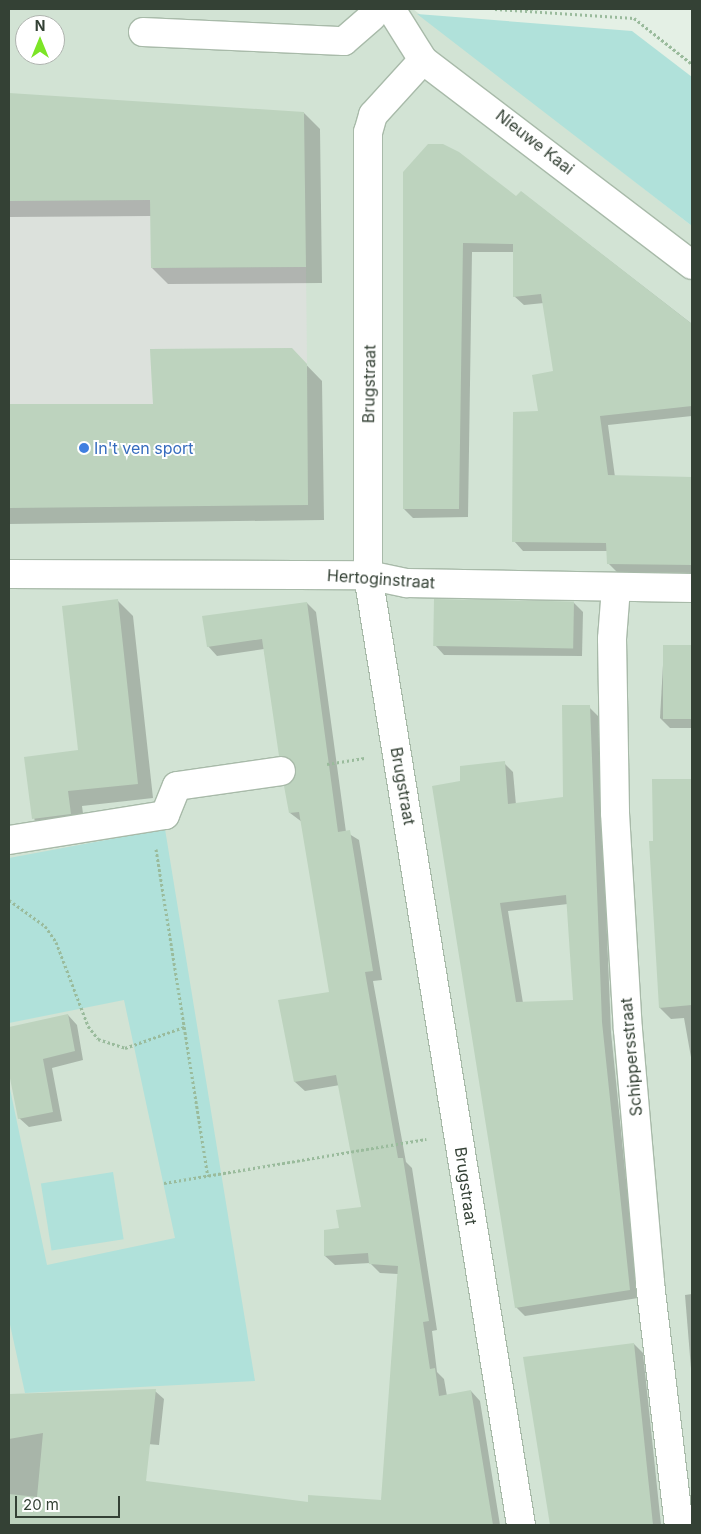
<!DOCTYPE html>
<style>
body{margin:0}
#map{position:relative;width:701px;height:1534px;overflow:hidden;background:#e4f0e5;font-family:Inter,sans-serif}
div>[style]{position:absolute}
.residential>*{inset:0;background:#d2e3d4}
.green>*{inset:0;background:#b0e1da;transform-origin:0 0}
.parking>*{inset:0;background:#dce1dc}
.shadow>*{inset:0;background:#0003}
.building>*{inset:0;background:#bdd3be;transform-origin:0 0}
.path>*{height:3px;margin-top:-1.5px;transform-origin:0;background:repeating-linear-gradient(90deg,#9abb9c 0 2.5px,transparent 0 5px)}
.roads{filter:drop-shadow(1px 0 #a8baa9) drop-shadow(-1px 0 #a8baa9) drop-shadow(0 1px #a8baa9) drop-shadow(0 -1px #a8baa9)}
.minor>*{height:28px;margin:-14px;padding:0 14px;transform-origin:14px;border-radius:14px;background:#fff}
.dots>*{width:14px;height:14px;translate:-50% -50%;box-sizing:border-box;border:2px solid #fff;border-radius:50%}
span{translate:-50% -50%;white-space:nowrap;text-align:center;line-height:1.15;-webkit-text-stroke:4px #fff;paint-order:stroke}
.street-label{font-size:16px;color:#344135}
.shop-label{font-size:16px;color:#366cbe}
.left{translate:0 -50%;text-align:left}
.frame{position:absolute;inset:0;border:10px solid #344135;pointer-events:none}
.north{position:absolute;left:15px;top:15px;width:50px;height:50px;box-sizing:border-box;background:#fff;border:1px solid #aeb3ae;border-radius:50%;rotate:0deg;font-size:14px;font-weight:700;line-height:20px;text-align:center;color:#344135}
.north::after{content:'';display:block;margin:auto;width:18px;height:22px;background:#7ce526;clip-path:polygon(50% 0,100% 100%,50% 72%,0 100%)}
.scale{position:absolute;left:15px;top:1496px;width:105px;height:22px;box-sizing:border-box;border:2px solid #344135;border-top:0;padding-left:6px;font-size:15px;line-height:18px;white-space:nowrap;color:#344135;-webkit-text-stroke:4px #fff;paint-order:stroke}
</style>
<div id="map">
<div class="residential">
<i style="clip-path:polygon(evenodd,9px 9px,413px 9px,692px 226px,692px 1525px,9px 1525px,9px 9px,25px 25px,55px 25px,55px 55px,25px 55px,25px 25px)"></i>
</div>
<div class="green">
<i style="clip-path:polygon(417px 14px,632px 31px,692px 77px,692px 226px)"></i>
<i style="clip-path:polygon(165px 829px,255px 1381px,25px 1393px,9px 1320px,9px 1084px,47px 1265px,175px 1238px,124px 1000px,9px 1023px,9px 858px)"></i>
<i style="left:113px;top:1172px;width:68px;height:73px;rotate:81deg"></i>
</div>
<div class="parking">
<i style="clip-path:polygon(150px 200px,151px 268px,306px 267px,307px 364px,291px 348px,150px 349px,153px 404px,9px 404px,9px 201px)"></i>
</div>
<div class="shadow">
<i style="clip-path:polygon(9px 94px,304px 113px,320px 129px,322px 283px,168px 284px,152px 268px,151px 216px,9px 217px)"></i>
<i style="clip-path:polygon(405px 172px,517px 198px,521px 192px,692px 324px,692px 416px,608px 425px,615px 477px,692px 481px,692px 573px,617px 572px,608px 563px,608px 551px,523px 551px,514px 541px,539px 412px,554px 372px,544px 303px,524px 305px,514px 296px,514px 252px,472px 252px,468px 517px,413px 518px,404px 509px)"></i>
<i style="clip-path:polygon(291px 349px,322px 381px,324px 520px,9px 524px,9px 405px,154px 405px)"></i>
<i style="clip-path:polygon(117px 600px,133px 616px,153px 798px,82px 806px,85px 829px,49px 834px,34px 819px,79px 751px)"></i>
<i style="clip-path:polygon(307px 603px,316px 612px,346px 832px,359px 840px,382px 980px,373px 981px,406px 1162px,412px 1168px,437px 1330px,432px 1331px,437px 1372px,444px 1379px,447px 1396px,471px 1391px,480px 1401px,500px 1525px,160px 1525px,163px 1485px,309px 1504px,382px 1501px,398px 1274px,380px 1273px,370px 1263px,335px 1265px,325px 1256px,340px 1229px,362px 1208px,340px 1085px,305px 1091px,295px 1082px,280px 1001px,330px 993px,302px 822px,290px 813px,298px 768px,280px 755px,264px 649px,217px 656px,208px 646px)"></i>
<i style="clip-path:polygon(574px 603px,583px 612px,582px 656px,444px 655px,435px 645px)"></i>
<i style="clip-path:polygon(664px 647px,692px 647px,692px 728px,670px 728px,660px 718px)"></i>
<i style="clip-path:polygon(evenodd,589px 707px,598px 716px,611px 1032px,638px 1298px,525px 1316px,516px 1307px,461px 782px,504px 763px,513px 772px,516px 805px,564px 798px,589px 707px,568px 904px,574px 1001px,523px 1003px,508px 911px,568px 904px)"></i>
<i style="clip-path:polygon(654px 780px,692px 781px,692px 1063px,684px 1018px,671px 1019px,660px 1008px)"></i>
<i style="clip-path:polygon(68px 1015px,77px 1025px,83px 1060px,52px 1068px,62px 1121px,29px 1127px,19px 1118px,9px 1067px,9px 1028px)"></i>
<i style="clip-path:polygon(692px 1294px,692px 1381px,685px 1295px)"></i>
<i style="clip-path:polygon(634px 1344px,643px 1353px,661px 1525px,551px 1525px,525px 1358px)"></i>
<i style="clip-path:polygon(106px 1391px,155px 1391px,164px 1399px,159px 1445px,124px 1442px,116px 1525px,9px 1525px,9px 1435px)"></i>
</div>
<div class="building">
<i style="clip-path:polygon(9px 93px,304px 112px,306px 267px,151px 268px,150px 200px,9px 201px)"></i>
<i style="clip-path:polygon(428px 144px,443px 144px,459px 152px,516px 196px,521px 191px,692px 324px,692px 406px,600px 416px,608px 475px,692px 477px,692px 565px,607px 564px,606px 543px,512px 542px,513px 412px,538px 411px,532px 375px,553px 371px,541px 294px,513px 297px,513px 244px,463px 243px,459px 509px,403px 509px,403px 172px)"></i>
<i style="clip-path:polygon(292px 348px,307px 364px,308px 505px,9px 508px,9px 404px,153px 404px,150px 349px)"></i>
<i style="clip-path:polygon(118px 599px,138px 784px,68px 791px,71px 814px,32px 819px,24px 757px,78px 750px,62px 606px)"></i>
<i style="left:434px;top:599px;width:140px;height:47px;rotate:1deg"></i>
<i style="clip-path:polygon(307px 602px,338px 832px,350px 830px,373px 971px,365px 972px,398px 1158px,403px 1158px,429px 1321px,423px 1322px,430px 1369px,435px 1368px,439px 1396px,471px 1390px,493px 1525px,9px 1525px,9px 1494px,37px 1497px,43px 1433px,9px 1439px,9px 1394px,156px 1389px,146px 1481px,308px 1502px,308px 1495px,381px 1500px,398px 1266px,369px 1264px,368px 1253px,324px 1256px,324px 1230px,339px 1228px,336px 1210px,361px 1207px,336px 1075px,294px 1082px,278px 1000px,329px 992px,299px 812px,289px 813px,284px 786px,295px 777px,296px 768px,287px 757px,279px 756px,262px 639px,207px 647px,202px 616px)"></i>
<i style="left:663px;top:645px;width:29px;height:74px"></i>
<i style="clip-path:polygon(evenodd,562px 705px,590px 705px,602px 1022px,630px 1290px,515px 1308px,432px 786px,460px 781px,460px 766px,505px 761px,508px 804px,563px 797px,562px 705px,566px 895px,573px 1000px,516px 1002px,500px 903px,566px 895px)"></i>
<i style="clip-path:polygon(652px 779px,692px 779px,692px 1005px,659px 1008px,649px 841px,653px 841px)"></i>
<i style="clip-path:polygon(68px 1014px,75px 1051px,43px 1059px,53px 1112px,18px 1119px,9px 1073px,9px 1027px)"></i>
<i style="clip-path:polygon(634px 1343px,653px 1525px,550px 1525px,523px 1357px)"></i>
</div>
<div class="path">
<i style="left:495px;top:9px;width:139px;rotate:3.7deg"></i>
<i style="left:634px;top:18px;width:74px;rotate:38.4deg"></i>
<i style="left:327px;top:764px;width:38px;rotate:-9deg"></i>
<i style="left:156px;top:849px;width:331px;rotate:81deg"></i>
<i style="left:9px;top:900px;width:44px;rotate:35.8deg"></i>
<i style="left:45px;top:926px;width:19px;rotate:55deg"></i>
<i style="left:56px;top:942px;width:90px;rotate:69.1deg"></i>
<i style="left:88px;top:1026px;width:16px;rotate:52deg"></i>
<i style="left:98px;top:1039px;width:28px;rotate:18deg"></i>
<i style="left:125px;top:1048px;width:63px;rotate:-19.6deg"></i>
<i style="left:164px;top:1183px;width:266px;rotate:-9.5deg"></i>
</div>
<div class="roads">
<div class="minor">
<i style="left:391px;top:9px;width:60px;rotate:57.9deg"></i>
<i style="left:423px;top:60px;width:338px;rotate:37.3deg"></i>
<i style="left:143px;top:32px;width:201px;rotate:2.6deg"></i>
<i style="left:344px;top:41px;width:37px;rotate:-41deg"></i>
<i style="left:423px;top:60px;width:74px;rotate:132.3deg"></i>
<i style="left:373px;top:115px;width:18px;rotate:106deg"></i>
<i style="left:368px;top:132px;width:443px;rotate:90deg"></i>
<i style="left:368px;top:575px;width:962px;rotate:80.85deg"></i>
<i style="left:9px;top:574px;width:359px;rotate:0.2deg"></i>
<i style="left:368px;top:575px;width:40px;rotate:12deg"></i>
<i style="left:407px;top:583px;width:285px;rotate:1deg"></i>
<i style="left:616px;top:588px;width:51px;rotate:94.5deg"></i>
<i style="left:612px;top:639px;width:174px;rotate:89deg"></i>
<i style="left:615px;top:813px;width:217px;rotate:86.6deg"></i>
<i style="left:628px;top:1030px;width:254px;rotate:85deg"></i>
<i style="left:650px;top:1283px;width:244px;rotate:83.2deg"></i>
<i style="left:9px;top:840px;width:158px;rotate:-9.1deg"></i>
<i style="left:165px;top:815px;width:31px;rotate:-68deg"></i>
<i style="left:177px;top:786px;width:105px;rotate:-8.2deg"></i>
</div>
</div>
<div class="dots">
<i style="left:84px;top:448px;background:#3f7fe0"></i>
</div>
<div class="street-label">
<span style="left:535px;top:142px;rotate:38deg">Nieuwe Kaai</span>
<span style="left:369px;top:384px;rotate:-89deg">Brugstraat</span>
<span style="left:381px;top:579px;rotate:4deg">Hertoginstraat</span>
<span style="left:403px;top:786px;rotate:80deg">Brugstraat</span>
<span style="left:631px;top:1057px;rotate:-95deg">Schippersstraat</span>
<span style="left:466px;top:1186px;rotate:82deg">Brugstraat</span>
</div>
<div class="shop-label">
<span class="left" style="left:94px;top:448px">In't ven sport</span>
</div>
<div class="frame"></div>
<div class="north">N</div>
<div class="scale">20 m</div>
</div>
